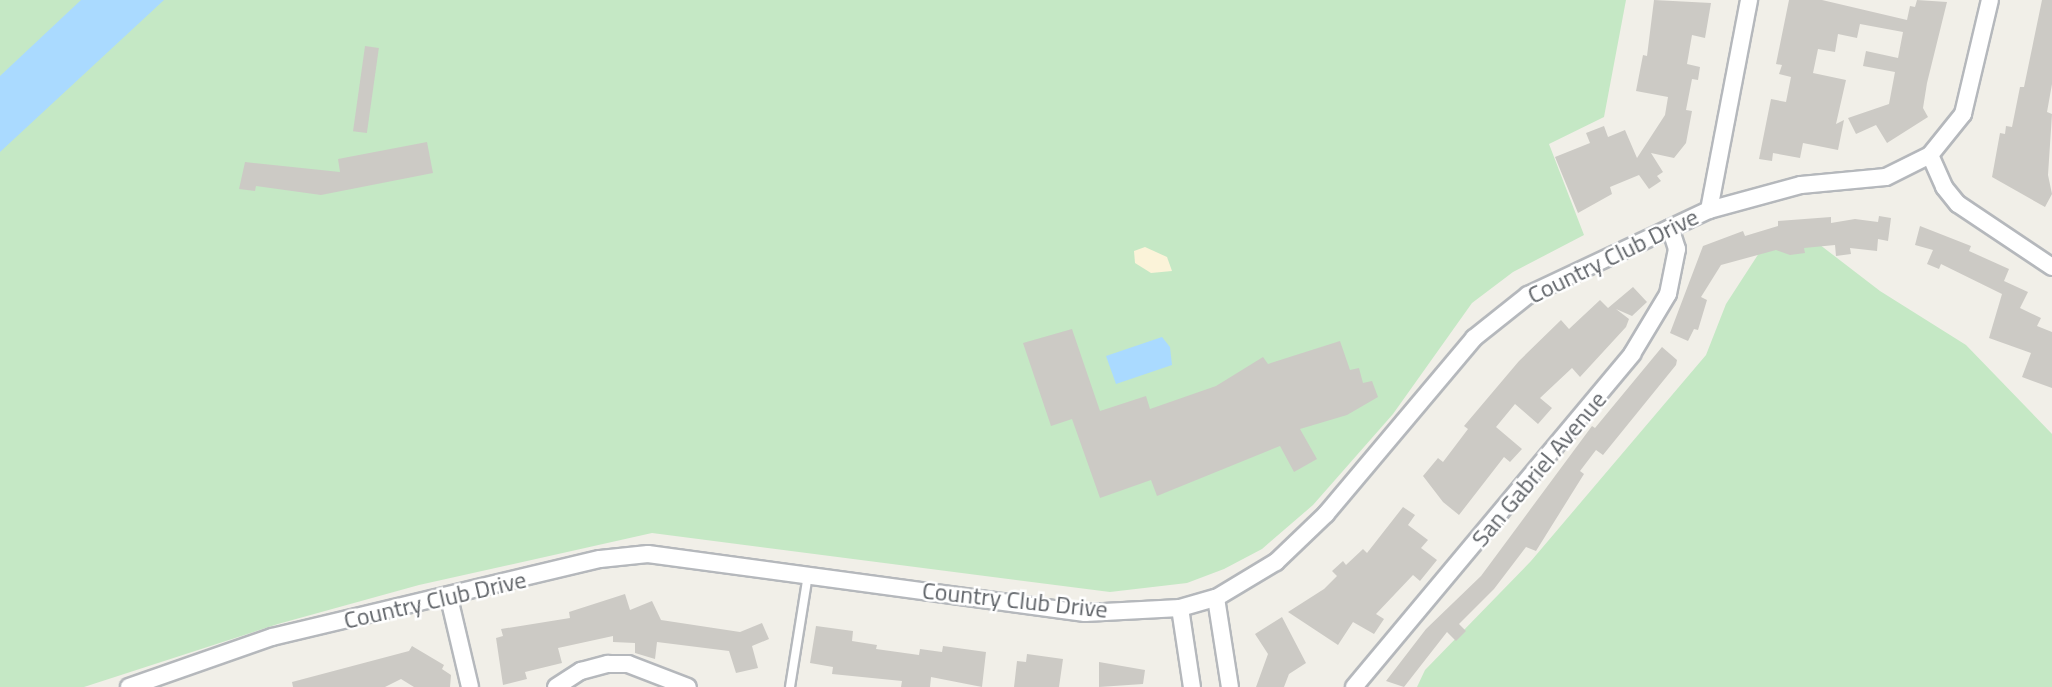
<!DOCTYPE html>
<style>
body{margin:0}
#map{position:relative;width:2052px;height:687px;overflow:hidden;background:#f1efe8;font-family:"Titillium Web",sans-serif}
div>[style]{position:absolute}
.green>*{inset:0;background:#c5e8c5}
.sand>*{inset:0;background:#fbf3d9}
.water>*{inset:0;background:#aadaff}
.building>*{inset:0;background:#cccac5;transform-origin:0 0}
.roads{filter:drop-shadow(2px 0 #b5b8bc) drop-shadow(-2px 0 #b5b8bc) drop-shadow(0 2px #b5b8bc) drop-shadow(0 -2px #b5b8bc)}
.lane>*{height:8px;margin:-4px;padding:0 4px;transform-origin:4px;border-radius:4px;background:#fff}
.street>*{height:16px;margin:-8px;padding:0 8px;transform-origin:8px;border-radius:8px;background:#fff}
span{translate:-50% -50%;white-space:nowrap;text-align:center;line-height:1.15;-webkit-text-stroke:5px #fff;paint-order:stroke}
.street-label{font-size:24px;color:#5f6368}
</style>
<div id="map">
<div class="green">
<i style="clip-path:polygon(0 0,1626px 0,1604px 117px,1549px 144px,1584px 235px,1513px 272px,1472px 303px,1393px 414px,1313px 505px,1262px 549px,1224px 569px,1187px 583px,1110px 592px,652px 533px,419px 585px,278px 624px,84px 687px,0 687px)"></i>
<i style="clip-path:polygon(1811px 238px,1880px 291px,1966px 345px,2052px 434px,2052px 687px,1417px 687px,1425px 670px,1531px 561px,1706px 355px,1726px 304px,1761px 250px)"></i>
</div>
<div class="sand">
<i style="clip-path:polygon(1145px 247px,1167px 257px,1172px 271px,1151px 273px,1135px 263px,1134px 251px)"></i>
</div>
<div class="water">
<i style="clip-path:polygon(81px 0,164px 0,0 152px,0 76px)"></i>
<i style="clip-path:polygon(1162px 337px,1170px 347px,1172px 365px,1116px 384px,1106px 356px)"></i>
</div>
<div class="building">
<i style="clip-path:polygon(1654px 0,1711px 3px,1705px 38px,1692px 35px,1687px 64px,1700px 67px,1698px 80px,1692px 79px,1686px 110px,1692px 111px,1686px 143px,1674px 158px,1651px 153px,1663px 172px,1657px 176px,1661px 181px,1649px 189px,1639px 175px,1610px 187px,1612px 194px,1578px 213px,1555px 157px,1590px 143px,1586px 133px,1604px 126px,1608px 137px,1625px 130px,1637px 158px,1665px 115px,1668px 97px,1636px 91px,1643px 55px,1647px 56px)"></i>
<i style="clip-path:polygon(1789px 0,1822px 0,1907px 20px,1910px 6px,1915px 7px,1917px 0,1947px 2px,1927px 83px,1923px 108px,1928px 117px,1887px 143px,1876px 125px,1856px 134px,1848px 118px,1889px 104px,1895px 72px,1863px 66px,1866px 51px,1898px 58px,1903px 32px,1860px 24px,1857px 38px,1838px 34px,1835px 52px,1818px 49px,1813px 73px,1846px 80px,1836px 124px,1844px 120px,1838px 150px,1803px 143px,1800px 158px,1773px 153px,1772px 161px,1759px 159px,1771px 99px,1786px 102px,1791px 77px,1779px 74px,1782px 65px,1776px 64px)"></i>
<i style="clip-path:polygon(2042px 0,2052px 0,2052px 84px,2047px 112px,2052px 114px,2048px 175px,2052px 194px,2045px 207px,1992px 177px,2000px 133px,2005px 134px,2006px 126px,2012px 127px,2020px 87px,2024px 87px)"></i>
<i style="left:365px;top:46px;width:14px;height:86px;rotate:8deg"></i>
<i style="clip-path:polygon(427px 142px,433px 173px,321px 195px,256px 186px,255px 191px,239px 189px,245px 162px,340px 172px,338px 159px)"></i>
<i style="clip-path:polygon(1879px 216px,1891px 218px,1888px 241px,1878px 239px,1877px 251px,1850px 248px,1851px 254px,1836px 256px,1835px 245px,1804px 248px,1805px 253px,1790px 255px,1776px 250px,1721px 265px,1701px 297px,1707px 300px,1698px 330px,1694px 329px,1688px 341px,1670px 333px,1703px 246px,1743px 231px,1745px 236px,1778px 226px,1778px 221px,1831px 217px,1831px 223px,1855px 219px,1878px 222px)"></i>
<i style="clip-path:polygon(1920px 226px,1971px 246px,1969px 251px,2009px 269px,2004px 281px,2028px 292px,2020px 308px,2041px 318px,2037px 326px,2052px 332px,2052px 388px,2022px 377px,2031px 353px,1989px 338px,2002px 294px,1941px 264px,1939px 269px,1927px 264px,1933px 250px,1915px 245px)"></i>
<i style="clip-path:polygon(1633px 287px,1647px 302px,1632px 316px,1616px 309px,1629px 319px,1626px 327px,1580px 377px,1572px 368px,1540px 398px,1552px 408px,1538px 424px,1515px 404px,1496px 427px,1522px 449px,1510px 462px,1504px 457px,1459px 515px,1443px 502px,1423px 476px,1438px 458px,1443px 462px,1468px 429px,1464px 426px,1519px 361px,1561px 320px,1569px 329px,1600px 300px,1608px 308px)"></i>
<i style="clip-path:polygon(1072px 329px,1100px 411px,1146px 396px,1150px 409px,1216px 386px,1263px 357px,1268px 364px,1340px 341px,1350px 370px,1359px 368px,1363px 383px,1372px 381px,1378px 397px,1347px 415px,1300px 429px,1317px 459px,1294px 472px,1280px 446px,1157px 496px,1151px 480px,1100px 498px,1072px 419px,1051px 426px,1023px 343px)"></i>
<i style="clip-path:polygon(1662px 347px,1677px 360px,1676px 365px,1603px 455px,1596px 450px,1580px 471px,1584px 474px,1536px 551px,1526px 547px,1494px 589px,1459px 624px,1466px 631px,1456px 641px,1447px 632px,1404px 687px,1386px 681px,1426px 629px,1481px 576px,1592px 426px,1595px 428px)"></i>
<i style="clip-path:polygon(1403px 507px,1415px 515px,1408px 525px,1428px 540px,1421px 548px,1437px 560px,1420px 581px,1413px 575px,1376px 614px,1384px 619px,1374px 634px,1353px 622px,1338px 645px,1288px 612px,1324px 589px,1337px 576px,1332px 571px,1343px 561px,1346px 565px,1363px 549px,1367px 553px)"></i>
<i style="clip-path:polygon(625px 594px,630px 610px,652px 601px,661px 620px,740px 632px,762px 623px,769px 639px,752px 646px,758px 668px,736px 673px,729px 651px,657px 642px,655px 659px,635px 653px,635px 643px,613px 642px,613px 636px,558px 648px,562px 663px,525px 672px,527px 679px,503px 685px,496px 638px,503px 636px,501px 629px,570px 618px,569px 612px)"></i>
<i style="clip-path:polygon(1282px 617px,1306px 663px,1289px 674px,1284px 687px,1256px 687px,1268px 654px,1255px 634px)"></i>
<i style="clip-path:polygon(816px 626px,853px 631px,852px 641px,877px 645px,876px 649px,919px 655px,920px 649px,942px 652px,943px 646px,986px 652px,982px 687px,931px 677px,930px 687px,901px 687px,902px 681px,832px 674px,833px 667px,810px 663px)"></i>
<i style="clip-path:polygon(412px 646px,444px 665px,442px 669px,451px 675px,450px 687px,414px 687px,401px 679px,385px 687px,293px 687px,292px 682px,409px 651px)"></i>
<i style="clip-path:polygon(1027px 654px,1063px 659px,1059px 687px,1014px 687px,1017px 661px,1026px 662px)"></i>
<i style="clip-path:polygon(1099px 662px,1145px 670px,1143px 684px,1099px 687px)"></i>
</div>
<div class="roads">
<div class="lane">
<i style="left:790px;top:687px;width:113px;rotate:-80.9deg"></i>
</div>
<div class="street">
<i style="left:1930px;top:155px;width:35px;rotate:66deg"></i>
<i style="left:1944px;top:187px;width:22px;rotate:51deg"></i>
<i style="left:1958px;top:204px;width:113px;rotate:33.8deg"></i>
<i style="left:1709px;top:210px;width:214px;rotate:-79.2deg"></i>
<i style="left:449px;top:598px;width:91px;rotate:76.7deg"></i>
<i style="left:1216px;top:598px;width:90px;rotate:81.1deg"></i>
<i style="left:1180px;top:608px;width:80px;rotate:81.4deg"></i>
<i style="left:129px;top:687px;width:151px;rotate:-19.3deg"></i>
<i style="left:272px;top:637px;width:337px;rotate:-13.4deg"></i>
<i style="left:600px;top:559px;width:48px;rotate:-5.9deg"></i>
<i style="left:648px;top:554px;width:441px;rotate:7.7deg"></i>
<i style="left:1085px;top:613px;width:95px;rotate:-3deg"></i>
<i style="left:1180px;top:608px;width:37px;rotate:-16deg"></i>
<i style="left:1216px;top:598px;width:70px;rotate:-31deg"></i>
<i style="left:1276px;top:562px;width:69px;rotate:-43.8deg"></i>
<i style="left:1326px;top:514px;width:230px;rotate:-49.9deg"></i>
<i style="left:1474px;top:338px;width:69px;rotate:-38.5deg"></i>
<i style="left:1528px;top:295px;width:200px;rotate:-25.2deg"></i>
<i style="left:1709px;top:210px;width:95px;rotate:-15.2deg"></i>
<i style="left:1801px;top:185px;width:85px;rotate:-5.4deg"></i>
<i style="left:1886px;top:177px;width:49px;rotate:-26.6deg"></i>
<i style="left:1930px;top:155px;width:53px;rotate:-51.2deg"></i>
<i style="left:1963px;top:114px;width:117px;rotate:-76.7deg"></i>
<i style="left:556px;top:687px;width:30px;rotate:-33deg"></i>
<i style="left:581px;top:671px;width:28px;rotate:-15deg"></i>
<i style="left:608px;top:664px;width:20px"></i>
<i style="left:628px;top:664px;width:64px;rotate:21deg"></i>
<i style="left:1354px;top:687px;width:434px;rotate:-50.1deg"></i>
<i style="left:1632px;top:354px;width:70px;rotate:-59deg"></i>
<i style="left:1668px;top:294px;width:46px;rotate:-78.7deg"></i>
<i style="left:1677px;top:249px;width:22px;rotate:-108deg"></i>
</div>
</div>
<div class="street-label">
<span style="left:1613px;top:256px;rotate:-26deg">Country Club Drive</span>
<span style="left:1539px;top:469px;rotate:-50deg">San Gabriel Avenue</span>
<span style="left:435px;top:600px;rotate:-13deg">Country Club Drive</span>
<span style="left:1015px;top:600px;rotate:6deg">Country Club Drive</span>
</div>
</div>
